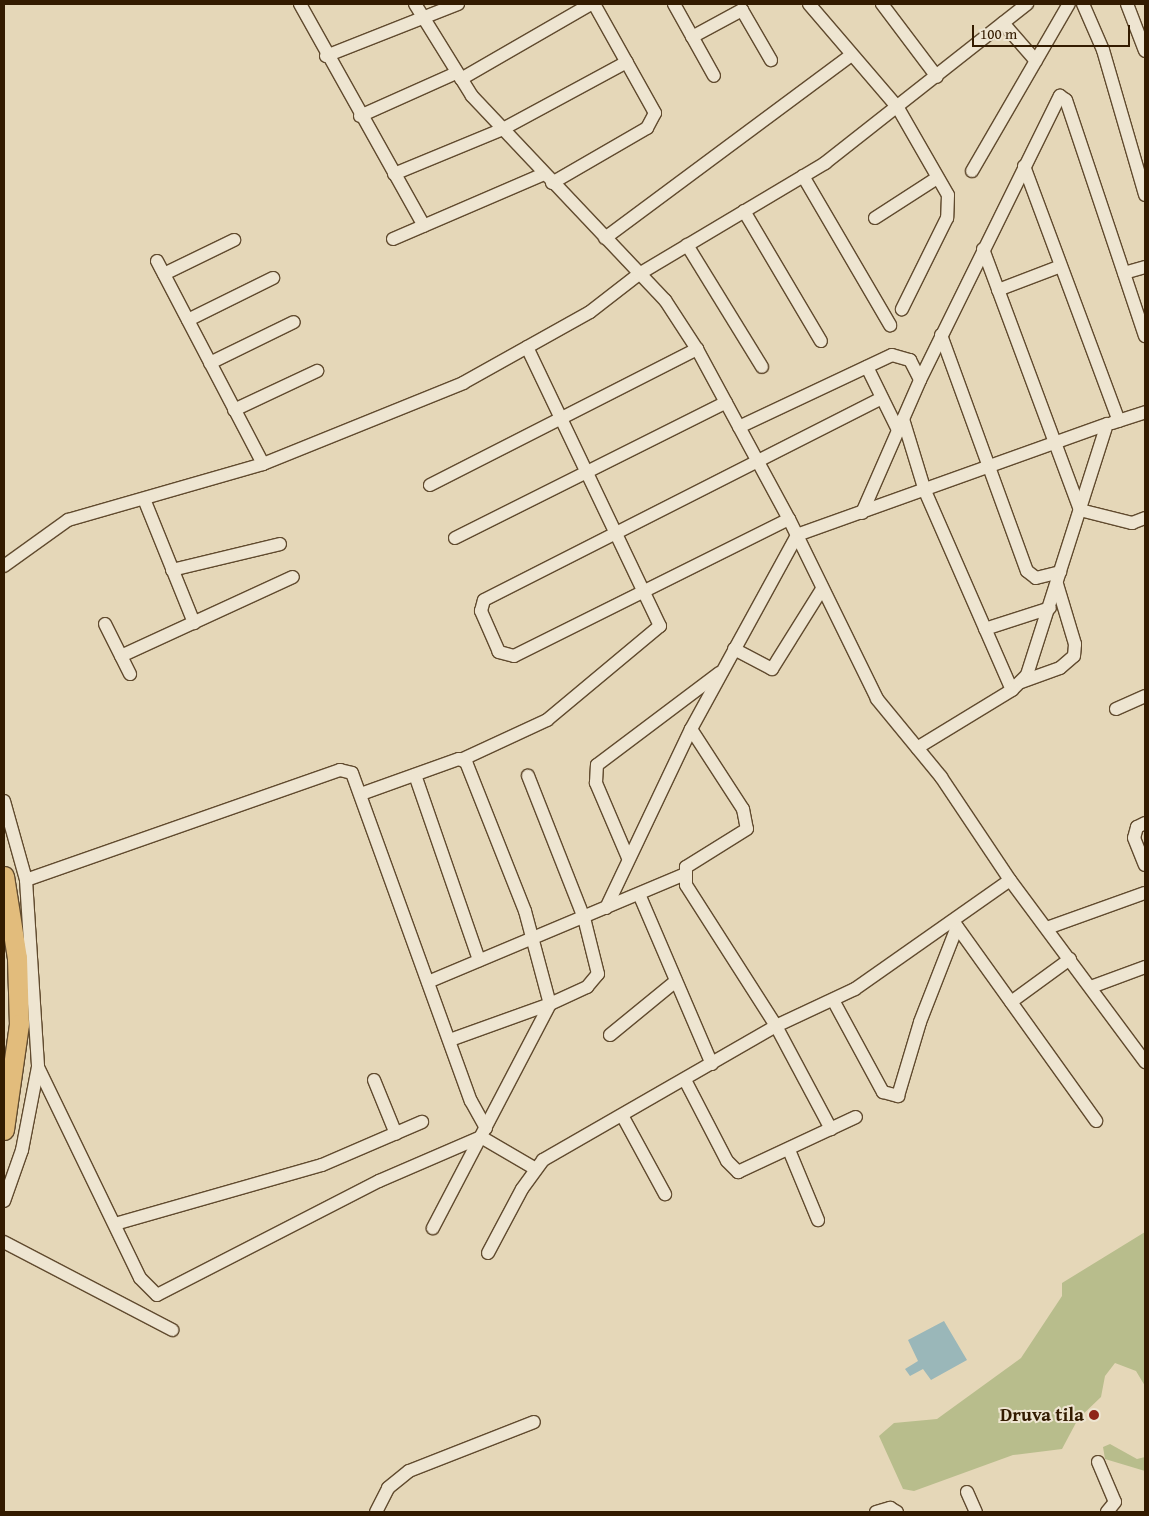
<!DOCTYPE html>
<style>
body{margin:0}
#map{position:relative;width:1149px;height:1516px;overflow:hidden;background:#e5d7b8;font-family:"Gentium Book Plus",serif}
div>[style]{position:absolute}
.green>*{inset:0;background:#b8bd8c}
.water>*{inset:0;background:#9ab7b9}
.roads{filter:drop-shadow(1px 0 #604a2e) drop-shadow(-1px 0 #604a2e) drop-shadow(0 1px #604a2e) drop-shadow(0 -1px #604a2e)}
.minor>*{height:12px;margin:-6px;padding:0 6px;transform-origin:6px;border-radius:6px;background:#eee5d1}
.highway>*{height:19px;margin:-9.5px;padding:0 9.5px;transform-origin:9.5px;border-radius:9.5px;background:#e2bc7c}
.dots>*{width:14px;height:14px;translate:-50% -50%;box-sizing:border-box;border:2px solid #eee5d1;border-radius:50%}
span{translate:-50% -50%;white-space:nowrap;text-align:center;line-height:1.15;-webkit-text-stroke:4px #eee5d1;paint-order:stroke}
.poi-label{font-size:19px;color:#331b00;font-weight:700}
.right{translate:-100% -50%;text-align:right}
.frame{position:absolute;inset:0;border:5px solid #331b00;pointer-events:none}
.scale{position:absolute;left:972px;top:25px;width:158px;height:22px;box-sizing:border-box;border:2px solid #331b00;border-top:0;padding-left:6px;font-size:15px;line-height:18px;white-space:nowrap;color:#331b00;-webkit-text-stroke:4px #eee5d1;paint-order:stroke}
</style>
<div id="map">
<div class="green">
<i style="clip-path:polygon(1145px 1232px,1145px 1386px,1136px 1371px,1115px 1363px,1105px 1376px,1101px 1397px,1078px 1419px,1062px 1449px,1013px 1455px,914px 1491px,903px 1489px,879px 1436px,894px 1423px,937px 1419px,1021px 1358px,1062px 1296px,1062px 1283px)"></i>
<i style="clip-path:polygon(1110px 1444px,1137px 1459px,1145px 1457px,1145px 1471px,1105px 1459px,1103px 1447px)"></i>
</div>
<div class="water">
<i style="clip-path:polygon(944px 1321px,967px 1360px,931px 1380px,923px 1369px,910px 1376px,905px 1369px,918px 1361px,908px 1340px)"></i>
</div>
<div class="roads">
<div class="minor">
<i style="left:300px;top:4px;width:254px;rotate:60.8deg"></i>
<i style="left:415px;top:4px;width:108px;rotate:58.2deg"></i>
<i style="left:472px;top:96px;width:281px;rotate:46.6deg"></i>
<i style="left:665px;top:300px;width:59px;rotate:56.9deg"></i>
<i style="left:697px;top:349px;width:193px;rotate:61.6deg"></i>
<i style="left:789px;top:519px;width:200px;rotate:63.9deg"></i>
<i style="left:877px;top:699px;width:101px;rotate:50.6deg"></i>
<i style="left:941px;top:777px;width:124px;rotate:56.2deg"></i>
<i style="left:1010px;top:880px;width:227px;rotate:53.4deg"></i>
<i style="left:674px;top:4px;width:82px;rotate:60.9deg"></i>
<i style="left:809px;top:4px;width:137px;rotate:49.4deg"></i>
<i style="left:898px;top:108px;width:100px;rotate:60.1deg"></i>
<i style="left:948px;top:195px;width:23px;rotate:92deg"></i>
<i style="left:947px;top:218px;width:102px;rotate:116.3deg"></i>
<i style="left:882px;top:4px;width:91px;rotate:53deg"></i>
<i style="left:1083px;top:4px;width:50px;rotate:66.5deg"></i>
<i style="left:1103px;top:50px;width:151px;rotate:73.8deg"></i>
<i style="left:1127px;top:4px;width:50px;rotate:69deg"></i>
<i style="left:1003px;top:23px;width:50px;rotate:49deg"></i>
<i style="left:692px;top:37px;width:57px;rotate:-28.4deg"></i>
<i style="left:742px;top:10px;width:58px;rotate:59.9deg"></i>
<i style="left:326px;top:56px;width:142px;rotate:-21.5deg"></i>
<i style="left:461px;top:79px;width:150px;rotate:-30deg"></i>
<i style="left:360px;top:116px;width:105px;rotate:-24.1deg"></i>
<i style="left:1024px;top:166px;width:272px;rotate:69.6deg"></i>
<i style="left:972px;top:171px;width:193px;rotate:-59.9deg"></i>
<i style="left:394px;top:174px;width:116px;rotate:-22.4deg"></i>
<i style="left:501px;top:130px;width:143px;rotate:-28.4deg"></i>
<i style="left:803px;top:176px;width:173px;rotate:59.7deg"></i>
<i style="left:552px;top:183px;width:110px;rotate:-30.1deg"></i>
<i style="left:647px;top:128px;width:17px;rotate:-62deg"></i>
<i style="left:655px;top:113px;width:125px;rotate:-119.2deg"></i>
<i style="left:744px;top:211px;width:151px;rotate:59.4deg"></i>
<i style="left:875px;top:218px;width:74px;rotate:-32.8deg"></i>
<i style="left:605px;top:238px;width:307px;rotate:-36.6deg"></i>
<i style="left:393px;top:239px;width:164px;rotate:-23.3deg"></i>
<i style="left:687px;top:245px;width:143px;rotate:58.4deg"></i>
<i style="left:983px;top:249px;width:278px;rotate:69.6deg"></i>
<i style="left:1080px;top:510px;width:54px;rotate:14deg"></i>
<i style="left:1132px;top:523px;width:14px;rotate:-21deg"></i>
<i style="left:157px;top:261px;width:229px;rotate:62.4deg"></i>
<i style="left:1124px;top:273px;width:22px;rotate:-16deg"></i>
<i style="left:164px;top:274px;width:78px;rotate:-25.9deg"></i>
<i style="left:998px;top:290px;width:67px;rotate:-20.9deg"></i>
<i style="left:188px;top:320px;width:95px;rotate:-26.3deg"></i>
<i style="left:941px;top:335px;width:251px;rotate:70deg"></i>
<i style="left:1027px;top:571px;width:11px;rotate:38deg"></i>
<i style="left:1036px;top:578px;width:25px;rotate:-14deg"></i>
<i style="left:210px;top:363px;width:93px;rotate:-26deg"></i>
<i style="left:867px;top:367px;width:70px;rotate:63.8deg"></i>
<i style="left:234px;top:410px;width:92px;rotate:-25.2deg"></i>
<i style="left:903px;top:419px;width:75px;rotate:73deg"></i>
<i style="left:925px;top:491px;width:217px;rotate:66.4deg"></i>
<i style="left:1112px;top:423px;width:35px;rotate:-18deg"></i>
<i style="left:739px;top:427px;width:169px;rotate:-25.2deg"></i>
<i style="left:892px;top:355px;width:19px;rotate:16deg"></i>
<i style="left:910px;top:360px;width:22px;rotate:63deg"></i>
<i style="left:430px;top:485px;width:300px;rotate:-27deg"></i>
<i style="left:144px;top:499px;width:134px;rotate:68deg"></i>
<i style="left:862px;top:513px;width:145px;rotate:-66.4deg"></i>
<i style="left:920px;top:380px;width:317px;rotate:-63.8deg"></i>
<i style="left:1060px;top:96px;width:7px;rotate:34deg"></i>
<i style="left:1066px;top:100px;width:249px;rotate:71.5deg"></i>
<i style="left:789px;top:519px;width:307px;rotate:153.5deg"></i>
<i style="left:514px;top:656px;width:16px;rotate:-165deg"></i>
<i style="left:499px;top:652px;width:45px;rotate:-113.7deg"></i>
<i style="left:481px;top:611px;width:11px;rotate:-75deg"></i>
<i style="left:484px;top:600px;width:446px;rotate:-26.9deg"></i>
<i style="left:455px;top:538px;width:303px;rotate:-26.6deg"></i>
<i style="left:4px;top:566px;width:79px;rotate:-35.7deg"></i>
<i style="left:68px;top:520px;width:203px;rotate:-16deg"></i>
<i style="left:263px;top:464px;width:216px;rotate:-22deg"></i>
<i style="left:463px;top:383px;width:145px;rotate:-29.2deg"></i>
<i style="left:590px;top:312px;width:62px;rotate:-37.8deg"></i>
<i style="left:639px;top:274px;width:217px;rotate:-30.8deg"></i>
<i style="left:825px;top:163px;width:257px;rotate:-38.2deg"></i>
<i style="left:172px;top:570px;width:111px;rotate:-13.5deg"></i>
<i style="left:105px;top:624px;width:56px;rotate:63.4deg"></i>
<i style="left:985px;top:629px;width:68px;rotate:-17.9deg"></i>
<i style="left:734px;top:649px;width:43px;rotate:27.8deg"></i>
<i style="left:772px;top:669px;width:94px;rotate:-58deg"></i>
<i style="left:121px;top:656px;width:189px;rotate:-24.7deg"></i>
<i style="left:1021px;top:682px;width:41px;rotate:-19.7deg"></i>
<i style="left:1060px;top:668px;width:18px;rotate:-41deg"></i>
<i style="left:1074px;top:656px;width:12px;rotate:-85deg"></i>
<i style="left:1075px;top:644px;width:63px;rotate:-106.7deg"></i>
<i style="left:1116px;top:709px;width:32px;rotate:-24deg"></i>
<i style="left:691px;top:729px;width:95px;rotate:57deg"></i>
<i style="left:743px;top:809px;width:20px;rotate:79deg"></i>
<i style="left:747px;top:829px;width:72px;rotate:148.1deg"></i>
<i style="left:686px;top:867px;width:18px;rotate:90deg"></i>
<i style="left:686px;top:885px;width:167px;rotate:57.4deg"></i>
<i style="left:776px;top:1026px;width:117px;rotate:61.9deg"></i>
<i style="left:463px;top:759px;width:93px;rotate:-24.9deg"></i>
<i style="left:547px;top:720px;width:147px;rotate:-39.8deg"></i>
<i style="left:660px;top:626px;width:309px;rotate:-115.5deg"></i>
<i style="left:415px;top:775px;width:196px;rotate:70.9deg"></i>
<i style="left:361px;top:794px;width:104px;rotate:-19.7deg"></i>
<i style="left:459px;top:759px;width:8px;rotate:23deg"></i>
<i style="left:466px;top:762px;width:160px;rotate:68.4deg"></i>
<i style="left:525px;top:911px;width:96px;rotate:75deg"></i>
<i style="left:550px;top:1004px;width:253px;rotate:117.6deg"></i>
<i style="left:4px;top:801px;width:82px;rotate:74.4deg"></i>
<i style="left:26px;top:880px;width:187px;rotate:86.3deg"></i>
<i style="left:38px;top:1067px;width:85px;rotate:100.9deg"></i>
<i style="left:22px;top:1150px;width:54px;rotate:109.4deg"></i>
<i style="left:1145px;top:823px;width:9px;rotate:153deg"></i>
<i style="left:1137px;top:827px;width:11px;rotate:105deg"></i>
<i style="left:1134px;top:838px;width:29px;rotate:68deg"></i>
<i style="left:628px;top:858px;width:82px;rotate:-113.1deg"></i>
<i style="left:596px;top:783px;width:18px;rotate:-87deg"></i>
<i style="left:597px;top:765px;width:153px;rotate:-37deg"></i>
<i style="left:26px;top:880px;width:333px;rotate:-19.3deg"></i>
<i style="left:340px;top:770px;width:12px;rotate:14deg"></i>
<i style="left:352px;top:773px;width:349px;rotate:70.1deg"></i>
<i style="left:471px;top:1101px;width:31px;rotate:61deg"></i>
<i style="left:639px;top:894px;width:185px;rotate:66.8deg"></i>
<i style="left:606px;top:908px;width:198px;rotate:-64.6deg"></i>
<i style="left:691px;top:729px;width:221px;rotate:-61.3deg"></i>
<i style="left:797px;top:535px;width:329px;rotate:-19.7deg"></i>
<i style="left:1107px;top:424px;width:263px;rotate:107.7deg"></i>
<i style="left:1027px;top:675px;width:21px;rotate:135deg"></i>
<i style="left:1012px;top:690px;width:111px;rotate:148.6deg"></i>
<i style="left:953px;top:921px;width:246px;rotate:54.4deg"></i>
<i style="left:1047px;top:928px;width:104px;rotate:-19.7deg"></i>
<i style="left:428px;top:982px;width:277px;rotate:-22.8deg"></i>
<i style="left:1091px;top:987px;width:58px;rotate:-20.3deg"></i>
<i style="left:833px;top:1000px;width:105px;rotate:61.5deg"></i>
<i style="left:883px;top:1092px;width:16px;rotate:15deg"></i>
<i style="left:898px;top:1096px;width:77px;rotate:-73.4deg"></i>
<i style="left:920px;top:1022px;width:102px;rotate:-68.7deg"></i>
<i style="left:1011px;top:1002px;width:73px;rotate:-36.1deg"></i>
<i style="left:610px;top:1035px;width:85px;rotate:-39.3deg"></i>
<i style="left:450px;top:1040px;width:106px;rotate:-19.8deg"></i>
<i style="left:550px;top:1004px;width:41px;rotate:-24.7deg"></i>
<i style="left:587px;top:987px;width:17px;rotate:-50deg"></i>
<i style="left:598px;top:974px;width:58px;rotate:-104deg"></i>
<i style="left:584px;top:918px;width:153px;rotate:-111.5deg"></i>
<i style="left:38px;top:1067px;width:234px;rotate:64.2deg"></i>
<i style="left:140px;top:1278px;width:24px;rotate:45deg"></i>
<i style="left:157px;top:1295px;width:250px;rotate:-27.2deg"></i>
<i style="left:379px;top:1181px;width:111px;rotate:-23.3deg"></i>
<i style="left:481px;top:1137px;width:61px;rotate:30.3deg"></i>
<i style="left:374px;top:1080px;width:58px;rotate:67.8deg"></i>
<i style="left:685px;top:1080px;width:91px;rotate:62.6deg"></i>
<i style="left:727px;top:1161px;width:16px;rotate:45deg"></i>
<i style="left:738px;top:1172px;width:130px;rotate:-25deg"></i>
<i style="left:623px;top:1117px;width:88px;rotate:61.4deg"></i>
<i style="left:789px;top:1150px;width:76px;rotate:67.5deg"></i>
<i style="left:115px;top:1224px;width:215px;rotate:-15.9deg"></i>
<i style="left:322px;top:1165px;width:109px;rotate:-23.3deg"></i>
<i style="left:4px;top:1242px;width:190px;rotate:27.6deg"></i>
<i style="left:488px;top:1253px;width:72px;rotate:-62deg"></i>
<i style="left:522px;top:1189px;width:36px;rotate:-54deg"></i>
<i style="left:543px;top:1160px;width:269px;rotate:-29.9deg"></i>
<i style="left:776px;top:1026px;width:87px;rotate:-25.1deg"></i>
<i style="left:855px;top:989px;width:189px;rotate:-35.1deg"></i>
<i style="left:1098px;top:1462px;width:43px;rotate:67deg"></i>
<i style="left:1115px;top:1502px;width:13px;rotate:129deg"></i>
<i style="left:967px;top:1492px;width:22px;rotate:66deg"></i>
<i style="left:376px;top:1512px;width:27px;rotate:-63deg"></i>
<i style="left:388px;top:1488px;width:27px;rotate:-39deg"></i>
<i style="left:409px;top:1471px;width:134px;rotate:-21.4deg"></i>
<i style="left:876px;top:1512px;width:15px;rotate:-16deg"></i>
<i style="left:890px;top:1508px;width:8px;rotate:30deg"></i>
</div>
<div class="highway">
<i style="left:4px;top:876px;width:83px;rotate:81deg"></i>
<i style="left:17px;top:958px;width:66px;rotate:88.3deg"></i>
<i style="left:19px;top:1024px;width:107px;rotate:98.1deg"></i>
</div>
</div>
<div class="dots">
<i style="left:1094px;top:1415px;background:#8f2418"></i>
</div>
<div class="poi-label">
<span class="right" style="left:1084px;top:1415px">Druva tila</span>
</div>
<div class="frame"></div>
<div class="scale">100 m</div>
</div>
